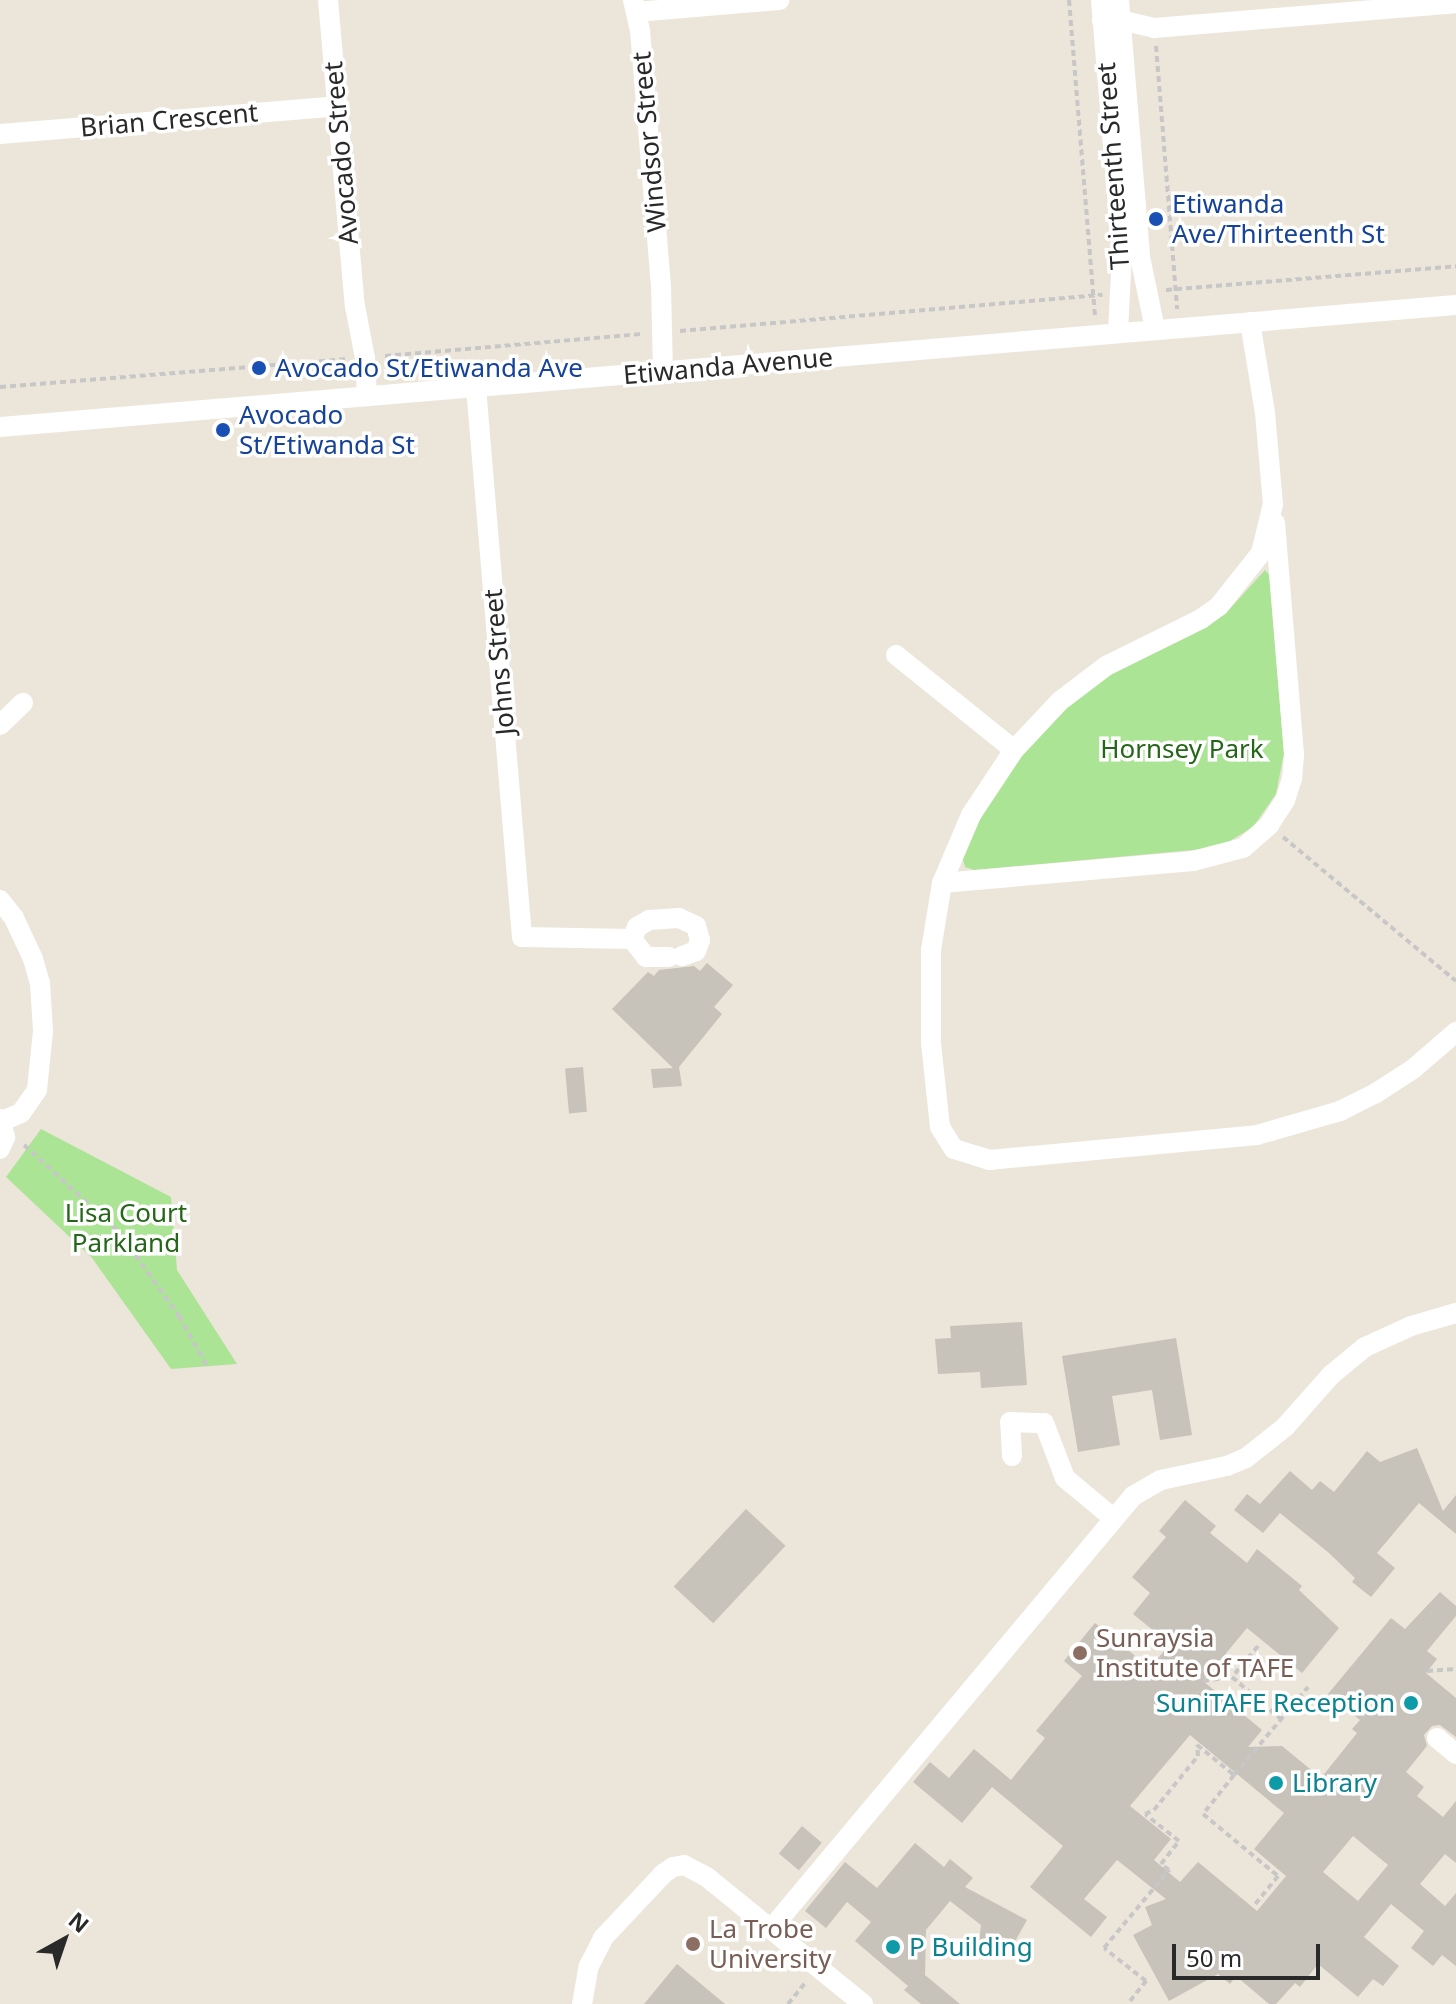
<!DOCTYPE html>
<style>
body{margin:0}
#map{position:relative;width:1456px;height:2004px;overflow:hidden;background:#ece5da;font-family:"Noto Sans",sans-serif}
div>[style]{position:absolute}
.green>*{inset:0;background:#ace495}
.building>*{inset:0;background:#c7c2ba;transform-origin:0 0}
.path>*{height:4px;margin-top:-2px;transform-origin:0;background:repeating-linear-gradient(90deg,#c7c7c7 0 6px,transparent 0 10px)}
.minor>*{height:20px;margin:-10px;padding:0 10px;transform-origin:10px;border-radius:10px;background:#fff}
.dots>*{width:22px;height:22px;translate:-50% -50%;box-sizing:border-box;border:4px solid #fff;border-radius:50%}
span{translate:-50% -50%;white-space:nowrap;text-align:center;line-height:1.15;-webkit-text-stroke:7px #fff;paint-order:stroke}
.street-label{font-size:26px;color:#292929}
.transit-label{font-size:26px;color:#164399}
.left{translate:0 -50%;text-align:left}
.park-label{font-size:26px;color:#246718}
.education-label{font-size:26px;color:#785e54}
.culture-label{font-size:26px;color:#0d838f}
.right{translate:-100% -50%;text-align:right}
.north{position:absolute;left:24px;top:1900px;width:80px;height:80px;-webkit-text-stroke:6px #fff;paint-order:stroke;rotate:40deg;font-size:22px;font-weight:700;line-height:32px;text-align:center;color:#292929}
.north::after{content:'';display:block;margin:auto;width:28px;height:36px;background:#292929;clip-path:polygon(50% 0,100% 100%,50% 72%,0 100%)}
.scale{position:absolute;left:1172px;top:1944px;width:148px;height:36px;box-sizing:border-box;border:4px solid #292929;border-top:0;padding-left:10px;font-size:24px;line-height:28px;white-space:nowrap;color:#292929;-webkit-text-stroke:6px #fff;paint-order:stroke}
</style>
<div id="map">
<div class="green">
<i style="clip-path:polygon(1265px 570px,1269px 575px,1284px 753px,1276px 794px,1253px 827px,1225px 844px,1204px 849px,974px 870px,965px 867px,962px 856px,982px 812px,1014px 763px,1054px 718px,1089px 689px,1128px 663px,1226px 613px)"></i>
<i style="clip-path:polygon(41px 1129px,171px 1197px,177px 1270px,237px 1364px,171px 1369px,92px 1258px,6px 1177px)"></i>
</div>
<div class="building">
<i style="clip-path:polygon(707px 963px,733px 985px,714px 1007px,722px 1014px,679px 1067px,682px 1086px,653px 1088px,651px 1069px,673px 1068px,612px 1009px,648px 972px,654px 976px,659px 970px,694px 966px,700px 971px)"></i>
<i style="left:583px;top:1067px;width:45px;height:18px;rotate:85deg"></i>
<i style="clip-path:polygon(1022px 1322px,1027px 1385px,981px 1388px,980px 1372px,938px 1374px,935px 1339px,951px 1338px,950px 1326px)"></i>
<i style="clip-path:polygon(1176px 1338px,1192px 1435px,1160px 1440px,1152px 1390px,1112px 1396px,1120px 1445px,1078px 1452px,1062px 1356px)"></i>
<i style="clip-path:polygon(1417px 1448px,1443px 1511px,1456px 1495px,1456px 1534px,1419px 1503px,1377px 1553px,1395px 1568px,1371px 1597px,1352px 1582px,1355px 1578px,1329px 1553px,1280px 1513px,1263px 1533px,1234px 1510px,1247px 1494px,1260px 1504px,1290px 1471px,1312px 1490px,1320px 1481px,1334px 1492px,1367px 1451px,1380px 1462px)"></i>
<i style="clip-path:polygon(evenodd,1185px 1500px,1216px 1526px,1210px 1533px,1247px 1563px,1257px 1549px,1302px 1586px,1299px 1590px,1339px 1628px,1302px 1673px,1247px 1628px,1203px 1681px,1262px 1730px,1248px 1747px,1282px 1746px,1321px 1778px,1357px 1733px,1352px 1729px,1360px 1720px,1328px 1694px,1391px 1618px,1405px 1629px,1440px 1592px,1456px 1606px,1456px 1616px,1427px 1651px,1437px 1659px,1426px 1673px,1456px 1698px,1456px 1737px,1440px 1725px,1432px 1726px,1424px 1735px,1427px 1746px,1406px 1772px,1424px 1787px,1417px 1796px,1443px 1817px,1456px 1801px,1456px 1863px,1445px 1854px,1420px 1884px,1445px 1906px,1456px 1893px,1456px 1966px,1442px 1955px,1433px 1966px,1411px 1948px,1424px 1931px,1391px 1904px,1364px 1937px,1399px 1966px,1383px 1986px,1373px 1979px,1358px 1997px,1318px 1964px,1300px 1987px,1295px 1983px,1276px 2004px,1269px 2004px,1236px 1976px,1230px 1984px,1218px 1974px,1169px 2001px,1133px 1935px,1152px 1925px,1145px 1907px,1166px 1899px,1117px 1860px,1084px 1899px,1107px 1917px,1091px 1937px,1030px 1887px,1063px 1846px,992px 1787px,962px 1823px,913px 1782px,930px 1762px,949px 1778px,974px 1749px,1011px 1780px,1045px 1738px,1036px 1731px,1082px 1676px,1064px 1661px,1095px 1623px,1150px 1668px,1170px 1644px,1133px 1614px,1150px 1593px,1132px 1577px,1166px 1537px,1159px 1531px,1185px 1500px,1190px 1735px,1284px 1813px,1254px 1849px,1286px 1876px,1257px 1911px,1198px 1862px,1180px 1882px,1154px 1860px,1171px 1839px,1130px 1806px,1190px 1735px,1185px 1500px,1353px 1836px,1388px 1865px,1358px 1901px,1323px 1872px,1353px 1836px)"></i>
<i style="left:746px;top:1509px;width:54px;height:106px;rotate:43deg"></i>
<i style="left:802px;top:1826px;width:26px;height:36px;rotate:40deg"></i>
<i style="clip-path:polygon(915px 1843px,944px 1867px,950px 1859px,973px 1878px,965px 1887px,1027px 1920px,1014px 1943px,1003px 1937px,998px 1945px,979px 1942px,981px 1925px,950px 1901px,926px 1930px,925px 1975px,960px 2004px,921px 2004px,904px 1990px,908px 1986px,855px 1941px,871px 1922px,847px 1902px,826px 1928px,805px 1911px,845px 1862px,877px 1888px)"></i>
<i style="clip-path:polygon(677px 1964px,725px 2004px,644px 2004px)"></i>
</div>
<div class="path">
<i style="left:1069px;top:0;width:317px;rotate:85.3deg"></i>
<i style="left:1156px;top:46px;width:264px;rotate:85.4deg"></i>
<i style="left:1166px;top:290px;width:291px;rotate:-4.7deg"></i>
<i style="left:680px;top:331px;width:424px;rotate:-4.9deg"></i>
<i style="left:385px;top:356px;width:259px;rotate:-4.9deg"></i>
<i style="left:0;top:387px;width:349px;rotate:-4.6deg"></i>
<i style="left:1283px;top:837px;width:225px;rotate:39.8deg"></i>
<i style="left:24px;top:1145px;width:127px;rotate:42.5deg"></i>
<i style="left:118px;top:1231px;width:105px;rotate:54.3deg"></i>
<i style="left:179px;top:1316px;width:57px;rotate:60.8deg"></i>
<i style="left:1258px;top:1646px;width:40px;rotate:130deg"></i>
<i style="left:1232px;top:1677px;width:65px;rotate:40.6deg"></i>
<i style="left:1427px;top:1671px;width:29px;rotate:-4deg"></i>
<i style="left:1203px;top:1681px;width:29px;rotate:-8deg"></i>
<i style="left:1234px;top:1775px;width:50px;rotate:128.5deg"></i>
<i style="left:1203px;top:1814px;width:97px;rotate:39.6deg"></i>
<i style="left:1278px;top:1876px;width:40px;rotate:129deg"></i>
<i style="left:1130px;top:2001px;width:26px;rotate:-51deg"></i>
<i style="left:1146px;top:1981px;width:53px;rotate:-141.8deg"></i>
<i style="left:1104px;top:1948px;width:102px;rotate:-50.2deg"></i>
<i style="left:1169px;top:1870px;width:10px;rotate:-143deg"></i>
<i style="left:1161px;top:1864px;width:29px;rotate:-52deg"></i>
<i style="left:1179px;top:1841px;width:43px;rotate:-141.5deg"></i>
<i style="left:1145px;top:1814px;width:10px;rotate:-24deg"></i>
<i style="left:1154px;top:1810px;width:70px;rotate:-50.8deg"></i>
<i style="left:1198px;top:1756px;width:11px;rotate:-95deg"></i>
<i style="left:1197px;top:1745px;width:48px;rotate:39deg"></i>
<i style="left:1234px;top:1775px;width:115px;rotate:-49.9deg"></i>
<i style="left:788px;top:2004px;width:28px;rotate:-51deg"></i>
</div>
<div class="minor">
<i style="left:328px;top:0;width:307px;rotate:85deg"></i>
<i style="left:355px;top:306px;width:53px;rotate:79.1deg"></i>
<i style="left:365px;top:358px;width:38px;rotate:87deg"></i>
<i style="left:633px;top:0;width:32px;rotate:77deg"></i>
<i style="left:640px;top:31px;width:255px;rotate:85.3deg"></i>
<i style="left:661px;top:285px;width:86px;rotate:88.7deg"></i>
<i style="left:1101px;top:0;width:254px;rotate:85.3deg"></i>
<i style="left:1122px;top:253px;width:79px;rotate:92.9deg"></i>
<i style="left:1119px;top:0;width:258px;rotate:85.3deg"></i>
<i style="left:1140px;top:257px;width:74px;rotate:78.2deg"></i>
<i style="left:636px;top:12px;width:144px;rotate:-4.8deg"></i>
<i style="left:1102px;top:21px;width:18px;rotate:-3deg"></i>
<i style="left:1120px;top:20px;width:35px;rotate:13deg"></i>
<i style="left:1154px;top:28px;width:303px;rotate:-4.7deg"></i>
<i style="left:0;top:134px;width:338px;rotate:-4.7deg"></i>
<i style="left:1250px;top:322px;width:92px;rotate:80.6deg"></i>
<i style="left:1265px;top:413px;width:91px;rotate:85deg"></i>
<i style="left:1273px;top:504px;width:50px;rotate:103.8deg"></i>
<i style="left:1261px;top:553px;width:68px;rotate:128.4deg"></i>
<i style="left:1219px;top:606px;width:22px;rotate:144deg"></i>
<i style="left:1201px;top:619px;width:106px;rotate:153.7deg"></i>
<i style="left:1106px;top:666px;width:58px;rotate:142.7deg"></i>
<i style="left:1060px;top:701px;width:67px;rotate:133.2deg"></i>
<i style="left:1014px;top:750px;width:78px;rotate:123.5deg"></i>
<i style="left:971px;top:815px;width:74px;rotate:113.1deg"></i>
<i style="left:942px;top:883px;width:68px;rotate:99.3deg"></i>
<i style="left:931px;top:950px;width:93px;rotate:90deg"></i>
<i style="left:931px;top:1043px;width:84px;rotate:83.9deg"></i>
<i style="left:940px;top:1127px;width:26px;rotate:58deg"></i>
<i style="left:954px;top:1149px;width:37px;rotate:17deg"></i>
<i style="left:989px;top:1160px;width:269px;rotate:-5.3deg"></i>
<i style="left:1257px;top:1135px;width:86px;rotate:-16.1deg"></i>
<i style="left:1340px;top:1111px;width:40px;rotate:-26.6deg"></i>
<i style="left:1376px;top:1093px;width:44px;rotate:-33deg"></i>
<i style="left:1413px;top:1069px;width:57px;rotate:-40.7deg"></i>
<i style="left:476px;top:387px;width:552px;rotate:85.22deg"></i>
<i style="left:522px;top:937px;width:110px;rotate:1deg"></i>
<i style="left:632px;top:939px;width:13px;rotate:-67deg"></i>
<i style="left:637px;top:927px;width:14px;rotate:-30deg"></i>
<i style="left:649px;top:920px;width:30px;rotate:-4deg"></i>
<i style="left:679px;top:918px;width:19px;rotate:25deg"></i>
<i style="left:696px;top:926px;width:15px;rotate:74deg"></i>
<i style="left:700px;top:940px;width:12px;rotate:110deg"></i>
<i style="left:696px;top:951px;width:15px;rotate:160deg"></i>
<i style="left:0;top:427px;width:1461px;rotate:-4.79deg"></i>
<i style="left:896px;top:655px;width:151px;rotate:38.8deg"></i>
<i style="left:0;top:725px;width:32px;rotate:-44deg"></i>
<i style="left:942px;top:883px;width:252px;rotate:-5deg"></i>
<i style="left:1193px;top:861px;width:52px;rotate:-14.6deg"></i>
<i style="left:1243px;top:848px;width:35px;rotate:-41deg"></i>
<i style="left:1269px;top:825px;width:30px;rotate:-57deg"></i>
<i style="left:1285px;top:800px;width:22px;rotate:-72deg"></i>
<i style="left:1292px;top:779px;width:25px;rotate:-85deg"></i>
<i style="left:1294px;top:754px;width:232px;rotate:-94.7deg"></i>
<i style="left:0;top:900px;width:23px;rotate:52deg"></i>
<i style="left:14px;top:918px;width:45px;rotate:65.1deg"></i>
<i style="left:33px;top:959px;width:25px;rotate:74deg"></i>
<i style="left:40px;top:983px;width:48px;rotate:86.4deg"></i>
<i style="left:43px;top:1031px;width:59px;rotate:95.8deg"></i>
<i style="left:37px;top:1090px;width:28px;rotate:125deg"></i>
<i style="left:21px;top:1113px;width:23px;rotate:157deg"></i>
<i style="left:632px;top:939px;width:23px;rotate:52deg"></i>
<i style="left:646px;top:957px;width:23px"></i>
<i style="left:0;top:1119px;width:19px;rotate:74deg"></i>
<i style="left:5px;top:1137px;width:13px;rotate:113deg"></i>
<i style="left:1012px;top:1456px;width:34px;rotate:-93deg"></i>
<i style="left:1010px;top:1422px;width:34px;rotate:2deg"></i>
<i style="left:1044px;top:1423px;width:59px;rotate:69.1deg"></i>
<i style="left:1065px;top:1478px;width:62px;rotate:39.8deg"></i>
<i style="left:1437px;top:1738px;width:25px;rotate:40deg"></i>
<i style="left:771px;top:1929px;width:564px;rotate:-50.1deg"></i>
<i style="left:1133px;top:1496px;width:32px;rotate:-30deg"></i>
<i style="left:1161px;top:1480px;width:67px;rotate:-12deg"></i>
<i style="left:1227px;top:1466px;width:21px;rotate:-23deg"></i>
<i style="left:1246px;top:1458px;width:50px;rotate:-38.5deg"></i>
<i style="left:1285px;top:1427px;width:69px;rotate:-48.5deg"></i>
<i style="left:1331px;top:1375px;width:44px;rotate:-39.5deg"></i>
<i style="left:1365px;top:1347px;width:51px;rotate:-24.5deg"></i>
<i style="left:1411px;top:1326px;width:47px;rotate:-16.1deg"></i>
<i style="left:582px;top:2004px;width:39px;rotate:-80deg"></i>
<i style="left:589px;top:1966px;width:31px;rotate:-63deg"></i>
<i style="left:603px;top:1938px;width:88px;rotate:-46.8deg"></i>
<i style="left:663px;top:1874px;width:12px;rotate:-35deg"></i>
<i style="left:673px;top:1867px;width:11px;rotate:-10deg"></i>
<i style="left:684px;top:1865px;width:27px;rotate:28deg"></i>
<i style="left:708px;top:1878px;width:200px;rotate:39.1deg"></i>
</div>
<div class="dots">
<i style="left:1156px;top:219px;background:#1a4fb4"></i>
<i style="left:259px;top:368px;background:#1a4fb4"></i>
<i style="left:223px;top:430px;background:#1a4fb4"></i>
<i style="left:1080px;top:1653px;background:#8d6e63"></i>
<i style="left:1411px;top:1703px;background:#0f9aa8"></i>
<i style="left:1276px;top:1783px;background:#0f9aa8"></i>
<i style="left:693px;top:1944px;background:#8d6e63"></i>
<i style="left:893px;top:1947px;background:#0f9aa8"></i>
</div>
<div class="street-label">
<span style="left:169px;top:120px;rotate:-5deg">Brian Crescent</span>
<span style="left:649px;top:142px;rotate:-95deg">Windsor Street</span>
<span style="left:341px;top:153px;rotate:-95deg">Avocado Street</span>
<span style="left:1113px;top:166px;rotate:-94deg">Thirteenth Street</span>
<span style="left:728px;top:366px;rotate:-5deg">Etiwanda Avenue</span>
<span style="left:499px;top:662px;rotate:-95deg">Johns Street</span>
</div>
<div class="transit-label">
<span class="left" style="left:1172px;top:219px">Etiwanda<br>Ave/Thirteenth St</span>
<span class="left" style="left:275px;top:368px">Avocado St/Etiwanda Ave</span>
<span class="left" style="left:239px;top:430px">Avocado<br>St/Etiwanda St</span>
</div>
<div class="park-label">
<span style="left:1182px;top:749px">Hornsey Park</span>
<span style="left:126px;top:1228px">Lisa Court<br>Parkland</span>
</div>
<div class="education-label">
<span class="left" style="left:1096px;top:1653px">Sunraysia<br>Institute of TAFE</span>
<span class="left" style="left:709px;top:1944px">La Trobe<br>University</span>
</div>
<div class="culture-label">
<span class="right" style="left:1395px;top:1703px">SuniTAFE Reception</span>
<span class="left" style="left:1292px;top:1783px">Library</span>
<span class="left" style="left:909px;top:1947px">P Building</span>
</div>
<div class="north">N</div>
<div class="scale">50 m</div>
</div>
